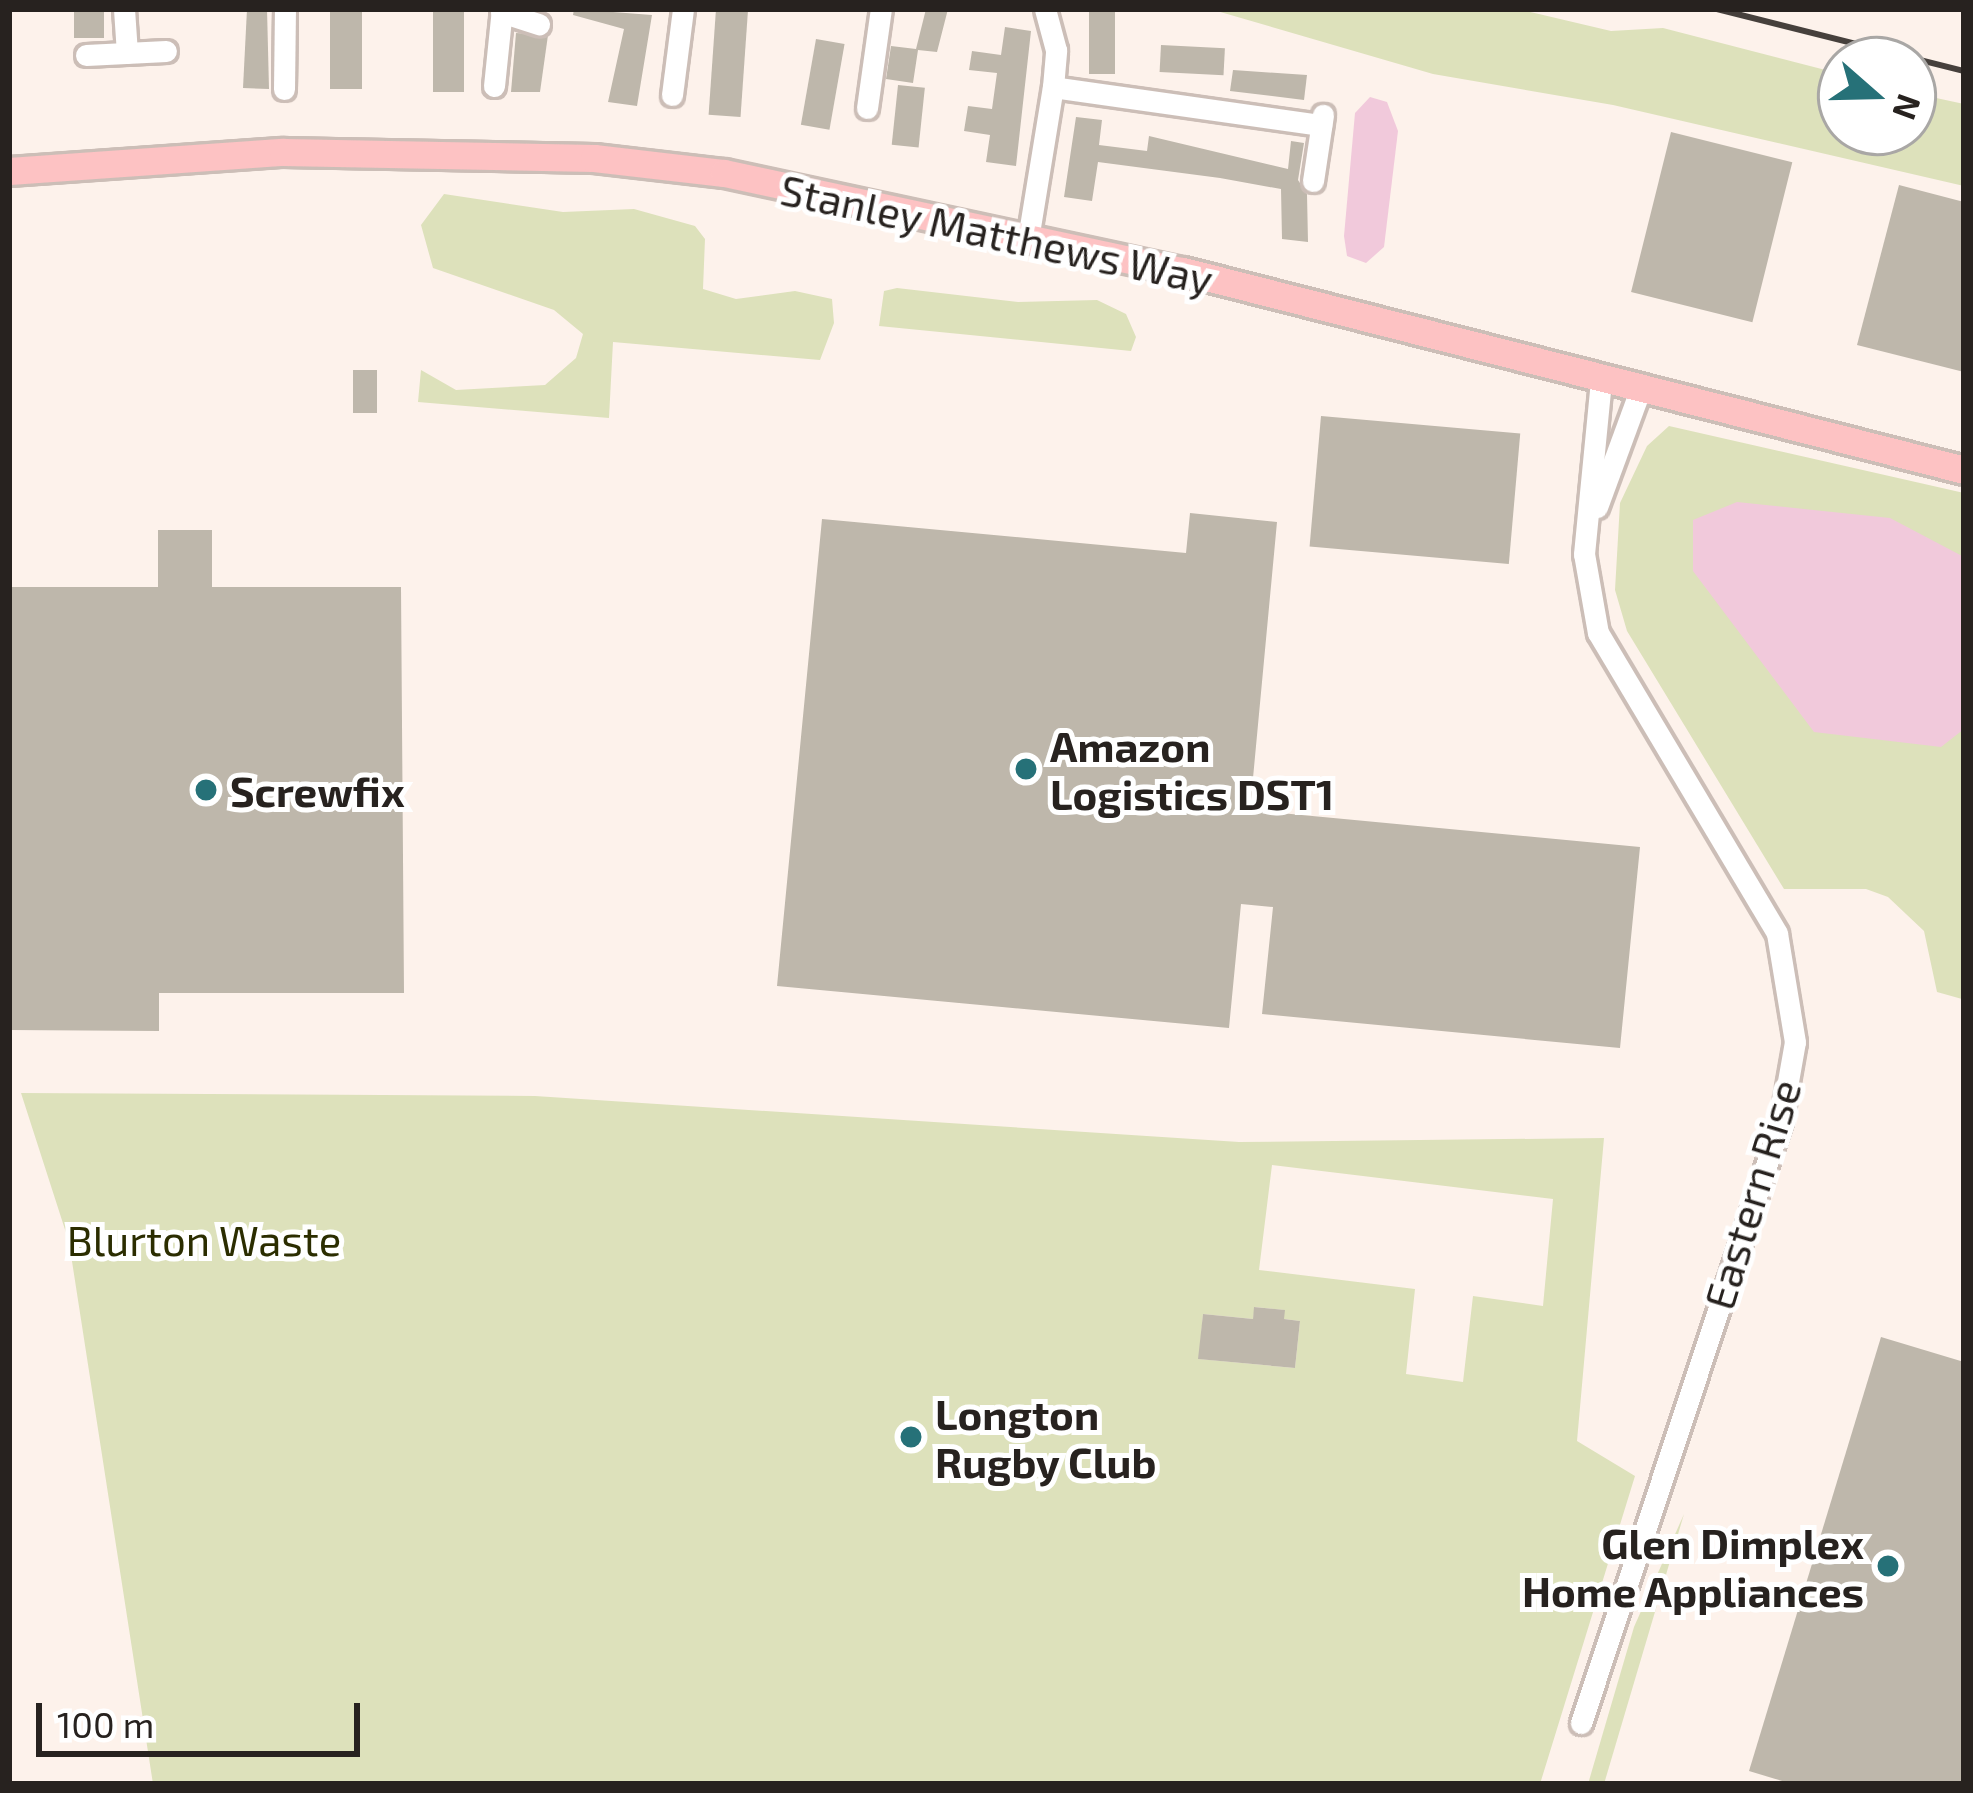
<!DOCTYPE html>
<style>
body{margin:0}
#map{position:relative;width:1973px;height:1793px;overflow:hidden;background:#fdf2eb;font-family:"Exo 2",sans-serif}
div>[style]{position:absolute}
.green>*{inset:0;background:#dde1bb}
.water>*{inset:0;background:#f1c9db}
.building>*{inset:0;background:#beb7ab;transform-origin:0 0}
.roads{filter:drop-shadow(3px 0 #ccbeb7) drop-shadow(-3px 0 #ccbeb7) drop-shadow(0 3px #ccbeb7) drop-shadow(0 -3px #ccbeb7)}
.minor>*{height:21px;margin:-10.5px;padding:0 10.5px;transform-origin:10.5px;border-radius:10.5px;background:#fff}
.major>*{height:27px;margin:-13.5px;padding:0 13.5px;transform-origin:13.5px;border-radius:13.5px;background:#fdc2c3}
.rail>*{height:6px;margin:-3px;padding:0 3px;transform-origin:3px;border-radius:3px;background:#46403c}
.dots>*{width:33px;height:33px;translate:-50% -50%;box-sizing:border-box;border:6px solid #fff;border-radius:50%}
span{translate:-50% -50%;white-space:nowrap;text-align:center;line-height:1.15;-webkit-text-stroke:10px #fff;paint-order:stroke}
.street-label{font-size:42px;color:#27221f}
.poi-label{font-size:42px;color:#27221f;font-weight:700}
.left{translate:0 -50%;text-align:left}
.right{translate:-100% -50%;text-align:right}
.park-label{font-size:42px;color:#2b2d00}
.frame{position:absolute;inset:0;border:12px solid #27221f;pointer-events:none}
.north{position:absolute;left:1817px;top:36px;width:120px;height:120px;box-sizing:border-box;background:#fff;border:3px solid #a9a7a5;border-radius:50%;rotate:110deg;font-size:33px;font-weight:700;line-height:48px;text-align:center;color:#27221f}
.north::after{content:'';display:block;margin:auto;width:42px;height:54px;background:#267178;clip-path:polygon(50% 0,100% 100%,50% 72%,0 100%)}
.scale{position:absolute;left:36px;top:1703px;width:324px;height:54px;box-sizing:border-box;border:6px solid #27221f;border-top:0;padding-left:15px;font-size:36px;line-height:42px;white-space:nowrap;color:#27221f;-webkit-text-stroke:9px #fff;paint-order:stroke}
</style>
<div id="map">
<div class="green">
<i style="clip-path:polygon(1210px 9px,1518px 9px,1611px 31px,1663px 28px,1841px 74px,1841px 132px,1913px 132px,1913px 93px,1964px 104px,1964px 186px,1613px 105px,1433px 74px)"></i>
<i style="clip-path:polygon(444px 194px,563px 212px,634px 209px,695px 226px,705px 239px,703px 289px,736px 299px,795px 291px,832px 299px,834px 323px,820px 360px,613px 342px,609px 418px,418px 402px,421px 370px,456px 390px,545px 385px,576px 358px,583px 334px,554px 310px,433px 268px,421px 225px)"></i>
<i style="clip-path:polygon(897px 288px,1018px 302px,1097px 300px,1126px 314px,1136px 337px,1131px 351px,879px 326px,884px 291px)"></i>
<i style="clip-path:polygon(1669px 426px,1964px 493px,1962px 999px,1937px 992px,1924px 931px,1888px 897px,1866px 889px,1784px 889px,1627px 631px,1615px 590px,1620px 503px,1647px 446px)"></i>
<i style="clip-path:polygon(evenodd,21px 1093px,535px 1096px,1239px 1142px,1604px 1138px,1577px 1441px,1635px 1476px,1540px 1784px,153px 1784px,69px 1242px,21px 1093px,1272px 1165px,1553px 1199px,1543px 1306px,1473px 1296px,1463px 1382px,1406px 1374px,1415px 1289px,1259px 1270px,1272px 1165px,21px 1093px,1255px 1307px,1284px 1310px,1284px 1319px,1300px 1321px,1295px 1368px,1199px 1359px,1203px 1314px,1253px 1319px,1255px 1307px)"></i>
<i style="clip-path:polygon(1684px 1514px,1604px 1784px,1588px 1784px,1634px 1627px)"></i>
</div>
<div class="water">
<i style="clip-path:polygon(1370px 97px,1387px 102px,1398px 131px,1384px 247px,1366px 263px,1347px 256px,1344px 236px,1355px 113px)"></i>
<i style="clip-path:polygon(1737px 502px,1890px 518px,1964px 557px,1964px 729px,1941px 747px,1814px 732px,1693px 571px,1693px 520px)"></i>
</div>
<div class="building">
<i style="left:74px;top:9px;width:30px;height:29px"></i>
<i style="clip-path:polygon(247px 9px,267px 9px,269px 89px,243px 88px)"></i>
<i style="left:330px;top:9px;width:32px;height:80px"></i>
<i style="left:433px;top:9px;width:31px;height:83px"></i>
<i style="clip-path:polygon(574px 9px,652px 15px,637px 106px,608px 102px,624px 29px,573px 15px)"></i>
<i style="left:716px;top:9px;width:32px;height:106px;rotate:4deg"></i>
<i style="clip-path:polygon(926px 9px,948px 9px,937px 52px,918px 50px,913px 83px,886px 79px,891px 46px,916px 49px)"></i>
<i style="left:1089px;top:9px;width:26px;height:65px"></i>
<i style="clip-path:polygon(1005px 27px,1031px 31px,1016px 166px,986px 162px,990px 135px,964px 131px,968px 106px,992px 109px,997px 73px,969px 70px,972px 51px,1001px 55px)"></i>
<i style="clip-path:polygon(516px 33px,548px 35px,540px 92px,511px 92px)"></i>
<i style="left:816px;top:39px;width:29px;height:87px;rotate:10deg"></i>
<i style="left:1161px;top:45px;width:64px;height:27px;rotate:3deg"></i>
<i style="clip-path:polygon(1233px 70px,1307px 75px,1304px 100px,1230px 91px)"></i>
<i style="left:898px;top:85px;width:27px;height:60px;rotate:6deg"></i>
<i style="clip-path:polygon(1076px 117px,1102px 120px,1099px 145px,1147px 151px,1149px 136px,1288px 169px,1291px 141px,1304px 143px,1298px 180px,1307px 194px,1308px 242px,1282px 239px,1281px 189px,1220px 178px,1098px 162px,1092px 201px,1064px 197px)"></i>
<i style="left:1671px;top:132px;width:125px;height:165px;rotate:14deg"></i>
<i style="clip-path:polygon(1899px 185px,1964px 202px,1964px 372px,1857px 345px)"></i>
<i style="left:353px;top:370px;width:24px;height:43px"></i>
<i style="left:1321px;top:416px;width:200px;height:131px;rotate:5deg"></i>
<i style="clip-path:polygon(1190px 513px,1277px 522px,1250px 810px,1640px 847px,1620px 1048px,1262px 1014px,1273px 907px,1241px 904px,1229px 1028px,777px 986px,822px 519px,1186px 553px)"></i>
<i style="clip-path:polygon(158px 530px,212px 530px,212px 587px,401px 587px,404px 993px,159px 993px,159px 1031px,9px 1030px,9px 587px,158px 587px)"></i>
<i style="clip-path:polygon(1254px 1307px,1285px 1310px,1284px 1319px,1300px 1321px,1295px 1368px,1198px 1359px,1203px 1314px,1253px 1319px)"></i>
<i style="clip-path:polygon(1881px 1337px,1964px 1362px,1964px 1784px,1792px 1784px,1749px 1771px)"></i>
</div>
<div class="roads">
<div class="minor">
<i style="left:124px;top:9px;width:44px;rotate:86.1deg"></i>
<i style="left:501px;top:12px;width:40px;rotate:18deg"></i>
<i style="left:86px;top:55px;width:80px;rotate:-2.9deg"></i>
<i style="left:494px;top:86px;width:77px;rotate:-84.1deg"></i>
<i style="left:1053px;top:87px;width:271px;rotate:8.1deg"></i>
<i style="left:284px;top:89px;width:80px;rotate:-89.3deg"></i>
<i style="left:672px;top:95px;width:87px;rotate:-82.7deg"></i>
<i style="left:867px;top:108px;width:100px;rotate:-82deg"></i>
<i style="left:1313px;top:181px;width:67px;rotate:-81.4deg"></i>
<i style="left:1028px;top:239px;width:154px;rotate:-80.7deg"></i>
<i style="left:1053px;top:87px;width:37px;rotate:-85deg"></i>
<i style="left:1056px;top:50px;width:42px;rotate:-105deg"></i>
<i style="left:1597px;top:507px;width:125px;rotate:-69.8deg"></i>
<i style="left:1581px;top:1723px;width:634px;rotate:-71.62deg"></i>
<i style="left:1781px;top:1121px;width:80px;rotate:-80deg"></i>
<i style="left:1795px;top:1042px;width:110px;rotate:-99.4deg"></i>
<i style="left:1777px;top:933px;width:349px;rotate:-120.8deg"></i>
<i style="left:1598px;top:633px;width:80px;rotate:-100deg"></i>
<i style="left:1584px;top:554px;width:175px;rotate:-84.4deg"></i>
</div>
<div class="major">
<i style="left:9px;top:171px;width:275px;rotate:-4deg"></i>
<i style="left:283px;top:152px;width:311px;rotate:1.1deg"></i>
<i style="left:594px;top:158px;width:131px;rotate:6.6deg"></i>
<i style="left:724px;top:173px;width:469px;rotate:12.1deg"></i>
<i style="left:1183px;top:271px;width:806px;rotate:14.29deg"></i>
</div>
</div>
<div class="rail">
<i style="left:1717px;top:9px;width:255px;rotate:14.1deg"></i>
</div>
<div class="dots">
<i style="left:1026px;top:769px;background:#267178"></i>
<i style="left:206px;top:790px;background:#267178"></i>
<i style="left:911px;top:1437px;background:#267178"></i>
<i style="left:1888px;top:1566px;background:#267178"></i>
</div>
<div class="street-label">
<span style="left:997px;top:233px;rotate:12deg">Stanley Matthews Way</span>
<span style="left:1751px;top:1194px;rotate:-73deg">Eastern Rise</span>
</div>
<div class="poi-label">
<span class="left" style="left:1050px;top:769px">Amazon<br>Logistics DST1</span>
<span class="left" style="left:230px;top:790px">Screwfix</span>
<span class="left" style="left:935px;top:1437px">Longton<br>Rugby Club</span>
<span class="right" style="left:1864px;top:1566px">Glen Dimplex<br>Home Appliances</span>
</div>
<div class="park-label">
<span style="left:204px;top:1239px">Blurton Waste</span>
</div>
<div class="frame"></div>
<div class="north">N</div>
<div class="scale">100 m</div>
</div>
